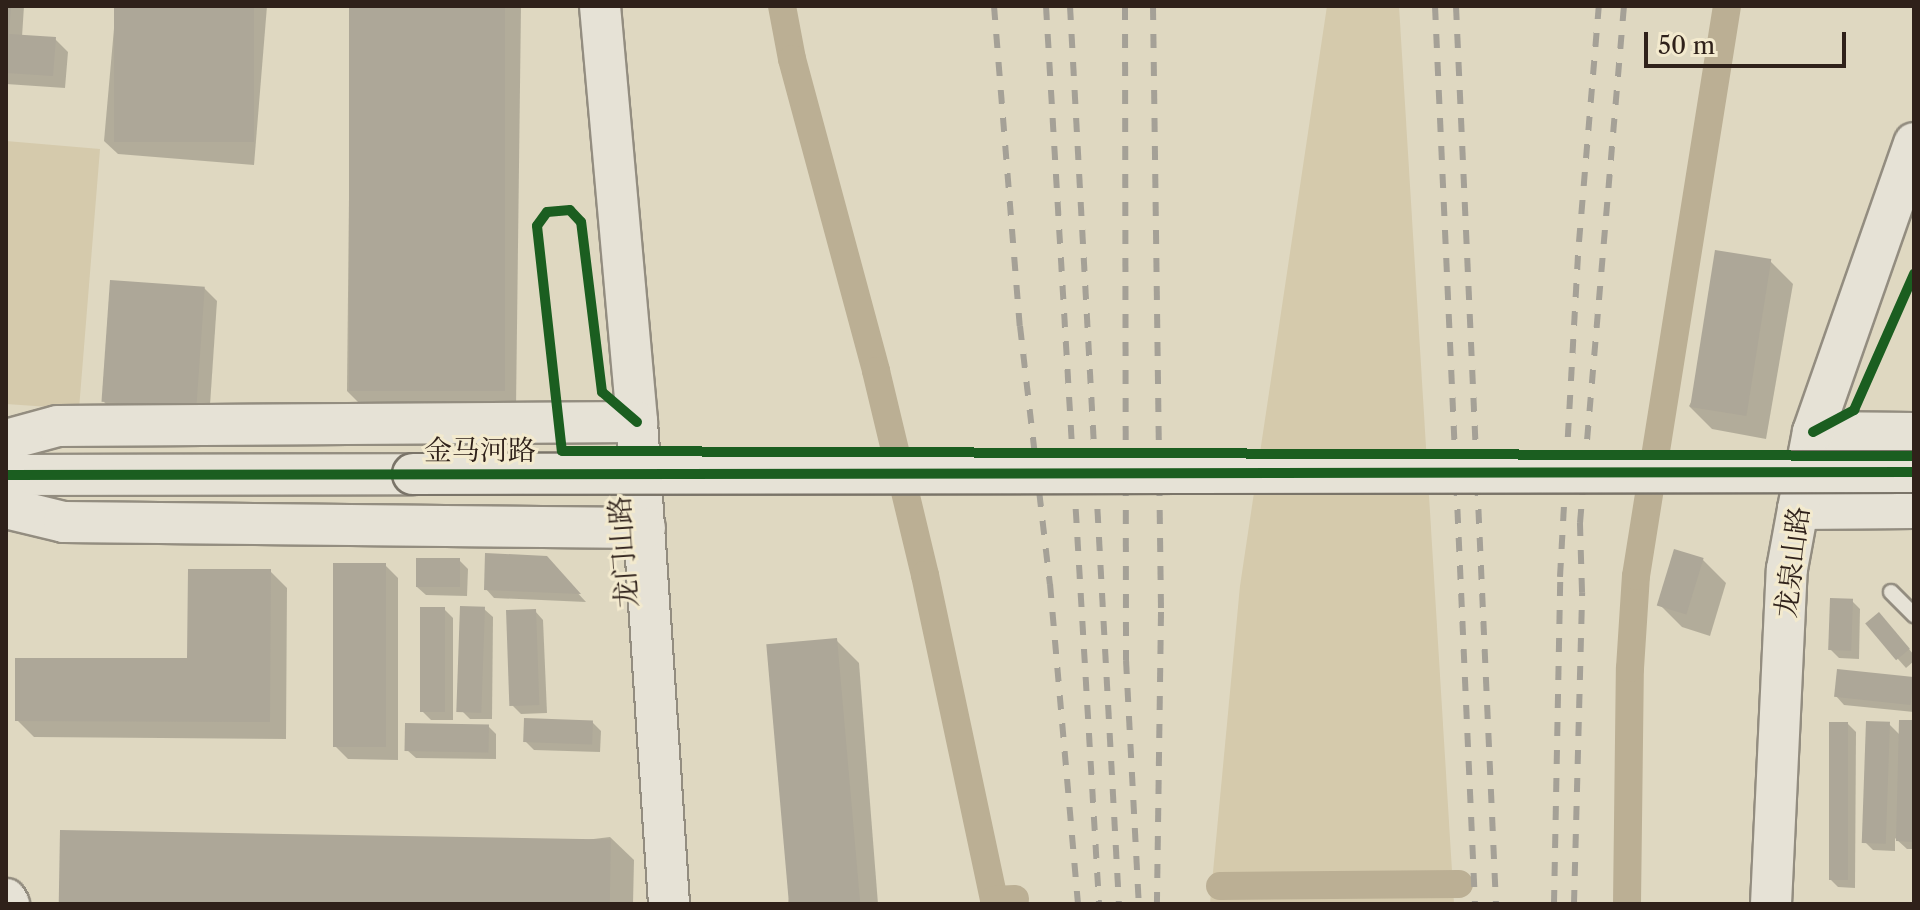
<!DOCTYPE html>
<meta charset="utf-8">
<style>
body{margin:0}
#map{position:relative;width:1920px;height:910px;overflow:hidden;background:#dfd8c1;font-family:"Libre Caslon Text","Noto Serif SC",serif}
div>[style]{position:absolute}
.green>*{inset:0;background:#d5caac}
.shadow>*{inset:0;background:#0003}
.canal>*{height:28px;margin:-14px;padding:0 14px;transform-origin:14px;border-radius:14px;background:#bbaf94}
.building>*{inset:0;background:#ada798;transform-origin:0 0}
.roads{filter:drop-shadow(2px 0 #938d80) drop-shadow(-2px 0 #938d80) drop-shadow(0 2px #938d80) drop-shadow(0 -2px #938d80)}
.lane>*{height:14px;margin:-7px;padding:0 7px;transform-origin:7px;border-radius:7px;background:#e6e2d6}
.secondary>*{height:40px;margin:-20px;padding:0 20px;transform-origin:20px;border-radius:20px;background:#e6e2d6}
.rail>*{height:6px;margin-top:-3px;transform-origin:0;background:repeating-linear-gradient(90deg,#a5a197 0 14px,transparent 0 28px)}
.bridges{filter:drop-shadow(2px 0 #7a7469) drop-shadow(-2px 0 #7a7469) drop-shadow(0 2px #7a7469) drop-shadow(0 -2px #7a7469)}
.secondary-bridge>*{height:40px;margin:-20px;padding:0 20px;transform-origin:20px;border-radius:20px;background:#e6e2d6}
.cycleway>*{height:10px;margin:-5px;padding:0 5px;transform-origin:5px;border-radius:5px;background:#1b5e20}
span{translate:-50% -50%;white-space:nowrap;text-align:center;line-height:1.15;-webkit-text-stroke:6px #f3eace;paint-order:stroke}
.street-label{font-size:28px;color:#2f211a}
.frame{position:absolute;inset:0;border:8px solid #2f211a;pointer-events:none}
.scale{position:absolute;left:1644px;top:32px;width:202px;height:36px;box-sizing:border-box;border:4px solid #2f211a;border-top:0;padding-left:10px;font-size:24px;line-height:28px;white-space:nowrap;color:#2f211a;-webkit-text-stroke:6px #f3eace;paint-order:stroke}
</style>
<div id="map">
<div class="green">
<i style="clip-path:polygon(1327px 6px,1399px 6px,1454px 904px,1210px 904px,1240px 586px)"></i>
<i style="clip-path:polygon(6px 141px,100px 149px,79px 409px,6px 404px)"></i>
</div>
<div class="shadow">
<i style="clip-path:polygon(6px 6px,24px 6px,22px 37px,55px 39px,68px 52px,65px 88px,6px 84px)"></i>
<i style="clip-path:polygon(116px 6px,267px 6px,254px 165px,118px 154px,104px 141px)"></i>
<i style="clip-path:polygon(351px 6px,521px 6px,516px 408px,364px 408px,347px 391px)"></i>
<i style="clip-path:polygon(1770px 261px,1793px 284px,1766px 439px,1712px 429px,1689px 406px)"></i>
<i style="clip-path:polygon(204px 288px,217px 301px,209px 420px,117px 415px,104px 402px)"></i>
<i style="clip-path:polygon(459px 560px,468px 569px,467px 596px,426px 595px,417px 587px)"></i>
<i style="clip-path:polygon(1703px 560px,1726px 583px,1710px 636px,1682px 627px,1659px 604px)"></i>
<i style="clip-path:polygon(551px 564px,586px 602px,494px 598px,486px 589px)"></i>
<i style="clip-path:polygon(385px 565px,398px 578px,398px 760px,348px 759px,335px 746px)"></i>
<i style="clip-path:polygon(270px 571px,287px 588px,286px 739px,34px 737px,17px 720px,189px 660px)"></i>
<i style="clip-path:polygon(1852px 601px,1860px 609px,1859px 659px,1839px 658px,1830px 649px)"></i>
<i style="clip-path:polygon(444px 609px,453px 618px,453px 720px,431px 720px,422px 711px)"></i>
<i style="clip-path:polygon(484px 609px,493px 617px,492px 719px,470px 719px,462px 711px)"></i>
<i style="clip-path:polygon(535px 611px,543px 620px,547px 713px,521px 714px,512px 705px)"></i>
<i style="clip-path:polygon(1887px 623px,1914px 655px,1914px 661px,1906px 668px,1898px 659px)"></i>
<i style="clip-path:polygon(836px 640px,859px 663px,878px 904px,788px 904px)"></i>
<i style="clip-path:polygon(1914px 679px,1914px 712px,1844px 705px,1836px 696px)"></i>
<i style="clip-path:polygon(592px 722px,601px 731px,600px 752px,534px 750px,525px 741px)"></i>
<i style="clip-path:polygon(1914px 722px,1914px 849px,1907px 849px,1895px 838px,1895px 851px,1873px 850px,1865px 842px,1889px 724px,1901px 736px)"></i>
<i style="clip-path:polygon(1848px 724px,1856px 732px,1855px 888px,1838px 887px,1830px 879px)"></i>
<i style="clip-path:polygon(488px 726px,496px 734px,496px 759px,416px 758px,407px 750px)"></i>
<i style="clip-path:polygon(610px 837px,634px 860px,633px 904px,61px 904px)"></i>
</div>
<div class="canal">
<i style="left:782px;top:6px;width:54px;rotate:79.3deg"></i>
<i style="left:792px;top:59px;width:323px;rotate:74.9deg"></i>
<i style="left:876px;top:371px;width:210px;rotate:76.5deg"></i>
<i style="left:925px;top:575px;width:332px;rotate:78deg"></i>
<i style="left:994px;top:900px;width:21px;rotate:-3deg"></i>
<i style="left:1220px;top:886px;width:239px;rotate:-0.5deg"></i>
<i style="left:1627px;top:904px;width:236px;rotate:-89.3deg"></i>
<i style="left:1630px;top:668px;width:92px;rotate:-86.3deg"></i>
<i style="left:1636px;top:576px;width:577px;rotate:-80.93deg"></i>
</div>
<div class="building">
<i style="clip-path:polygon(6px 6px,11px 6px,9px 34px,56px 37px,53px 76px,6px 73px)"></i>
<i style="left:114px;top:6px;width:140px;height:136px"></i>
<i style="left:349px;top:6px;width:156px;height:385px"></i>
<i style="left:1715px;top:250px;width:57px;height:159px;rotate:9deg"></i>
<i style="left:110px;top:280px;width:95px;height:122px;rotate:4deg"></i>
<i style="left:1674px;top:549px;width:31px;height:59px;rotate:17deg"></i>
<i style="clip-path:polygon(485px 553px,547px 556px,581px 594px,484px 590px)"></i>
<i style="left:416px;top:558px;width:44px;height:29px"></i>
<i style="left:333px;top:563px;width:53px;height:184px"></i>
<i style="clip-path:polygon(188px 569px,271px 569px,270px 722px,15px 721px,15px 658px,187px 658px)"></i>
<i style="left:1830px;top:598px;width:23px;height:52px;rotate:2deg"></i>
<i style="left:460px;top:606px;width:25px;height:106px;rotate:2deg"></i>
<i style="left:420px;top:607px;width:25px;height:105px"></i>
<i style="left:536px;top:609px;width:96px;height:30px;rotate:88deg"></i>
<i style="left:1879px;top:612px;width:48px;height:18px;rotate:50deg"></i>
<i style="left:837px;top:638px;width:267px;height:71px;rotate:85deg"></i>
<i style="left:1837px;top:669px;width:77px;height:28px;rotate:6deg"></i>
<i style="left:524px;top:718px;width:69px;height:24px;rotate:2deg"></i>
<i style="clip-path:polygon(1899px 720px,1914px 720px,1914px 842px,1896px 841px)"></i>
<i style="left:1866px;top:721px;width:24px;height:122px;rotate:2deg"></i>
<i style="left:1829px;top:722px;width:19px;height:158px"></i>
<i style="left:405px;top:723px;width:84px;height:28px;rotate:1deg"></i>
<i style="left:60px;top:830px;width:551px;height:74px;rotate:1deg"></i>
</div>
<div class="roads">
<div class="lane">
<i style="left:1891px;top:592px;width:33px;rotate:45deg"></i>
</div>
<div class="secondary">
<i style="left:600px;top:6px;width:418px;rotate:84.9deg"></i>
<i style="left:637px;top:422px;width:483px;rotate:86.2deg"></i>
<i style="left:1813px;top:432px;width:101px;rotate:0.6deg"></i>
<i style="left:6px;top:440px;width:54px;rotate:-15.1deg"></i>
<i style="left:58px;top:426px;width:579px;rotate:-0.4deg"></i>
<i style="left:6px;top:475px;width:407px;rotate:-0.1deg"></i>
<i style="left:6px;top:508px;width:60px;rotate:13.6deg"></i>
<i style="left:64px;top:522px;width:581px;rotate:0.59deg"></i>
<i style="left:1798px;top:509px;width:116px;rotate:-0.5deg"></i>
<i style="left:6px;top:899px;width:6px;rotate:59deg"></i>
<i style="left:1771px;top:904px;width:335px;rotate:-87.3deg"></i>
<i style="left:1787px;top:569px;width:61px;rotate:-79.6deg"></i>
<i style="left:1798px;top:509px;width:78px;rotate:-79deg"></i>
<i style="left:1813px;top:432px;width:306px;rotate:-70.7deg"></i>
</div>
</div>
<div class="rail">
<i style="left:994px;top:6px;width:321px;rotate:85.4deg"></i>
<i style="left:1020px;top:326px;width:260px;rotate:83.4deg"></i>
<i style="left:1050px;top:584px;width:321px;rotate:85deg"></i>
<i style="left:1046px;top:6px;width:900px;rotate:86.62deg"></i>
<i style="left:1070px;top:6px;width:899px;rotate:86.88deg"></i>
<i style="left:1125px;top:6px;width:654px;rotate:89.91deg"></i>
<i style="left:1126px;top:660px;width:244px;rotate:87deg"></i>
<i style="left:1153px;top:6px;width:606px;rotate:89.24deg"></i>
<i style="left:1161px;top:612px;width:292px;rotate:90.8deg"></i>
<i style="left:1435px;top:6px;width:899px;rotate:87.45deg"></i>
<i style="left:1456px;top:6px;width:899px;rotate:87.45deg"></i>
<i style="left:1554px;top:904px;width:327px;rotate:-88.9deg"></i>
<i style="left:1560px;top:577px;width:336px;rotate:-86.8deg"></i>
<i style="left:1579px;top:242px;width:237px;rotate:-85.2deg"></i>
<i style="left:1574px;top:904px;width:312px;rotate:-88.5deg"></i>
<i style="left:1582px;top:592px;width:69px;rotate:-91.7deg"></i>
<i style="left:1580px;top:523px;width:519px;rotate:-85.14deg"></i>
</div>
<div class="bridges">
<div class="secondary-bridge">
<i style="left:413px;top:474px;width:1501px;rotate:-0.08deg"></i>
</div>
</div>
<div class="cycleway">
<i style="left:637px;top:422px;width:46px;rotate:-139.4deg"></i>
<i style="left:602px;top:392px;width:171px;rotate:-97deg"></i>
<i style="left:581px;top:222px;width:16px;rotate:-133deg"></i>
<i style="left:570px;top:210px;width:23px;rotate:175deg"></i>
<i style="left:547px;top:212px;width:17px;rotate:126deg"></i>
<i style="left:537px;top:226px;width:226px;rotate:83.7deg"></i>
<i style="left:562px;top:451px;width:1352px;rotate:0.21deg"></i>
<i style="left:1813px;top:432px;width:47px;rotate:-28.2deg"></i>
<i style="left:1854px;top:410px;width:149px;rotate:-66.2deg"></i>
<i style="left:6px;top:475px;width:1908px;rotate:-0.09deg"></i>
</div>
<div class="street-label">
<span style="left:480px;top:450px">金马河路</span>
<span style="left:623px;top:552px;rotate:-94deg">龙门山路</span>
<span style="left:1792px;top:562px;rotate:-83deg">龙泉山路</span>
</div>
<div class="frame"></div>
<div class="scale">50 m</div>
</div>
